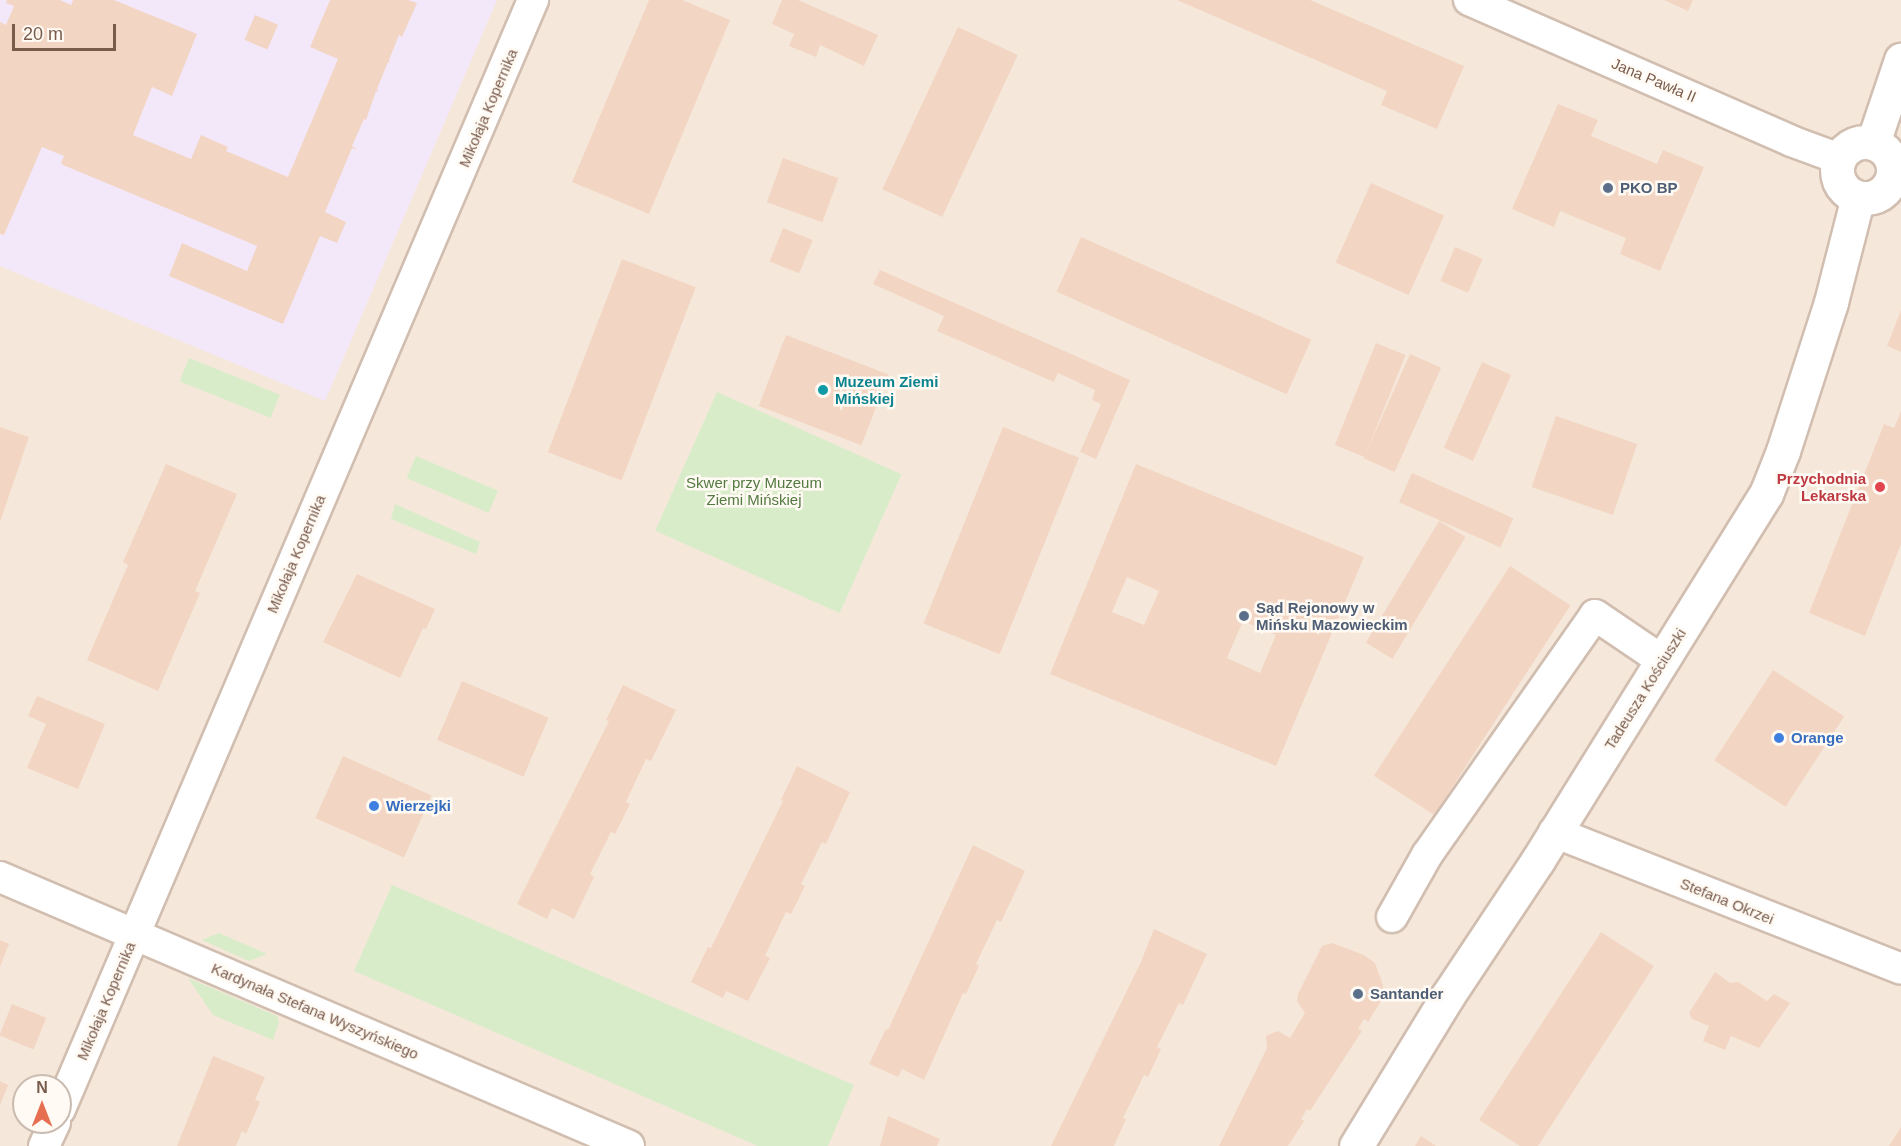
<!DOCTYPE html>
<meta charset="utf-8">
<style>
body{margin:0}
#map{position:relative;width:1901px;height:1146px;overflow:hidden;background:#fdf6ec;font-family:Helvetica,sans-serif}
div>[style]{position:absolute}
.residential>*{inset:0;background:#f5e8da}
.education>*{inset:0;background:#f3e8fa}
.green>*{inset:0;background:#d8ecc9;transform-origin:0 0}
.building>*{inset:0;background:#f3d5c3;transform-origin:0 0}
.roads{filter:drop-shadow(2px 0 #d1beb0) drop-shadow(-2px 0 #d1beb0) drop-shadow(0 2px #d1beb0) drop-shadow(0 -2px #d1beb0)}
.street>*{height:30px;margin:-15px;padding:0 15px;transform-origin:15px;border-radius:15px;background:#fff}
.secondary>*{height:33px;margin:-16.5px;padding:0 16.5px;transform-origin:16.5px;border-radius:16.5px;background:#fff}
.secondary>.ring{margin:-16.5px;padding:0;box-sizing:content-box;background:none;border:33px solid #fff;border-radius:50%}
.dots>*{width:16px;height:16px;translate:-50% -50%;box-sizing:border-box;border:3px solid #fffaf3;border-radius:50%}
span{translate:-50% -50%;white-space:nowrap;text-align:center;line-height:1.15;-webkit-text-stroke:5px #fffaf3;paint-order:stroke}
.street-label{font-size:15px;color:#7a5c4d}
.service-label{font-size:15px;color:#4e5e75;font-weight:700}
.left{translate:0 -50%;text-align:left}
.culture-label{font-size:15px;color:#0d838f;font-weight:700}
.health-label{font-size:15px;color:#be3a42;font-weight:700}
.right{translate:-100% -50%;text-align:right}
.park-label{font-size:15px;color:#537a41}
.shop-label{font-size:15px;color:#366cbe;font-weight:700}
.north{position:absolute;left:12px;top:1074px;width:60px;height:60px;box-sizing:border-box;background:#fffaf3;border:2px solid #cabbb1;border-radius:50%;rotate:0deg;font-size:16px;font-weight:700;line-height:24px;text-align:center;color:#7a5c4d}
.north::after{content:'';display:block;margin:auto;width:21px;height:27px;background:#e76f51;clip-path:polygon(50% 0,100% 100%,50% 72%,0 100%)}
.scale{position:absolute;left:12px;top:24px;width:104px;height:27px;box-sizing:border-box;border:3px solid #7a5c4d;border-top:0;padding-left:8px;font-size:18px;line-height:21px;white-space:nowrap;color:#7a5c4d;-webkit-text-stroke:4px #fffaf3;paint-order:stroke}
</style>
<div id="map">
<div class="residential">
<i style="clip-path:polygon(evenodd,0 0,1901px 0,1901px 1146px,0 1146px,0 0,24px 1086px,60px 1086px,60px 1122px,24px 1122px,24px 1086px)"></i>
</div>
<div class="education">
<i style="clip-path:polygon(0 0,497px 0,325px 401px,0 266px)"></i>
</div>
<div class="green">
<i style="left:189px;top:358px;width:98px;height:25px;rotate:22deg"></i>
<i style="left:717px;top:392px;width:202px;height:152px;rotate:24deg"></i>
<i style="left:416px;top:456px;width:89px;height:24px;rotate:23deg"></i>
<i style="clip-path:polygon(395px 504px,480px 542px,476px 554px,391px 519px)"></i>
<i style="clip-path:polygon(392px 885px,854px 1085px,828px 1146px,758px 1146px,354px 971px)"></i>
<i style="clip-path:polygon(219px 933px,267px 954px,249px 961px,202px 940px)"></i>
<i style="clip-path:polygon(188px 978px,277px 1016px,279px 1022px,273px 1040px,213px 1015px)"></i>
</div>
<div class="building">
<i style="clip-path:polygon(7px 0,60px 0,71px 5px,73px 0,114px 0,197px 34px,172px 96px,152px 87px,133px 135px,191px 159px,201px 135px,228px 147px,226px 151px,288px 177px,338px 59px,310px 47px,330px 0,408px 0,417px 3px,402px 37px,399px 35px,389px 60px,390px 63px,388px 62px,377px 89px,378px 92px,376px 91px,366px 120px,364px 119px,352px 146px,358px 150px,352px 148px,325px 212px,346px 222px,337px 243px,320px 236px,283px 324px,169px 276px,182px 243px,247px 271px,257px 246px,63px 165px,61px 163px,64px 156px,42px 147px,4px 235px,0 234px,0 22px,6px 25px,14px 6px,6px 3px)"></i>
<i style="clip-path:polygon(649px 0,682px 0,730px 20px,649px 214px,572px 182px)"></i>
<i style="clip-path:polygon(782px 0,798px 0,878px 35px,864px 66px,820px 45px,816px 57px,789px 46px,794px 34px,772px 24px)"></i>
<i style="clip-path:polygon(1177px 0,1310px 0,1464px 66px,1437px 129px,1381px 105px,1387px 91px)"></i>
<i style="clip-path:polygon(1664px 0,1693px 0,1688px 11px)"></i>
<i style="left:255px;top:15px;width:25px;height:27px;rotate:23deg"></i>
<i style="left:958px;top:27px;width:66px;height:179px;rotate:25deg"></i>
<i style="clip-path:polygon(1558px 104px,1598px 120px,1591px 136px,1657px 164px,1663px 150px,1704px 167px,1660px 271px,1620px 254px,1626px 238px,1560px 211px,1554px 227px,1512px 209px)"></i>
<i style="left:783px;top:158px;width:59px;height:47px;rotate:20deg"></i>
<i style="left:1371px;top:183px;width:80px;height:87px;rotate:24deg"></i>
<i style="left:783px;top:228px;width:32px;height:36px;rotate:22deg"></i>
<i style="left:1081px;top:237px;width:252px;height:60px;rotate:24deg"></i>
<i style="left:1455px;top:247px;width:30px;height:37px;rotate:23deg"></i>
<i style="left:622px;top:259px;width:79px;height:207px;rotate:21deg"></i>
<i style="clip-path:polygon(880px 270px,1130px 380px,1096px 459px,1080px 452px,1101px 404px,1092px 400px,1095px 390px,1058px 373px,1054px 382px,937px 331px,944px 316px,873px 284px)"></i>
<i style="clip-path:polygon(1901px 310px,1901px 352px,1887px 346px)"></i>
<i style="left:786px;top:335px;width:110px;height:76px;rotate:21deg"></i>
<i style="left:1376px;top:343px;width:32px;height:110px;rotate:22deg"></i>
<i style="left:1410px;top:354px;width:34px;height:114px;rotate:24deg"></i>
<i style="left:1482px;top:362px;width:32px;height:94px;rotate:24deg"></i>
<i style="clip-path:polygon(1901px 411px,1901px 544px,1865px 636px,1809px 613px,1884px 424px,1894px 428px)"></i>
<i style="left:1556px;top:416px;width:86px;height:75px;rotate:19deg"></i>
<i style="clip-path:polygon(0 427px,29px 437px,0 522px)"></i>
<i style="left:1003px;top:427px;width:82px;height:212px;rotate:22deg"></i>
<i style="clip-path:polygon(166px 464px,237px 494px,195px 591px,200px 593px,158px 691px,87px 660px,128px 565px,123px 562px)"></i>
<i style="clip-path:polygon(evenodd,1136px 464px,1364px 557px,1276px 766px,1050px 674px,1136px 464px,1127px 577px,1159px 591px,1144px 625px,1112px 612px,1127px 577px,1136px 464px,1243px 621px,1276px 635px,1260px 673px,1227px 658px,1243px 621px)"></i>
<i style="left:1412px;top:473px;width:111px;height:32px;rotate:24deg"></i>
<i style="left:1439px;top:521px;width:31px;height:142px;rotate:31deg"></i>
<i style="left:1510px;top:566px;width:72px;height:250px;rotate:33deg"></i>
<i style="clip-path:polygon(357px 574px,435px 609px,426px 629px,423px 628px,400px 678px,323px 642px)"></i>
<i style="left:1773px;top:670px;width:85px;height:108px;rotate:33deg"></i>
<i style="left:462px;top:681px;width:94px;height:64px;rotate:23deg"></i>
<i style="clip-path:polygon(623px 685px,676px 710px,651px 761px,646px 759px,626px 802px,630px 804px,615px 834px,611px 832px,590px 874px,594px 877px,574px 919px,552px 908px,547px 919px,517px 904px,609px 721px,606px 720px)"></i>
<i style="clip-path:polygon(37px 696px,105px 724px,78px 789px,27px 768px,46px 724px,28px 716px)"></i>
<i style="left:343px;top:756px;width:97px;height:68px;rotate:24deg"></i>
<i style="clip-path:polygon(797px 766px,850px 792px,826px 844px,822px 842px,801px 884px,805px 886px,791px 914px,786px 912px,765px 956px,770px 958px,748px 1001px,726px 991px,723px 998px,691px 982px,708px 947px,711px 948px,783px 801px,781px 800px)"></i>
<i style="clip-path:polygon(973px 845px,1025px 871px,1001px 922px,997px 920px,976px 964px,979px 966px,966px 994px,963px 993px,924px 1080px,902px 1069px,898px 1077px,869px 1064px,886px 1029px,888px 1030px)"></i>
<i style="clip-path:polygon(1154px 929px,1207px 954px,1183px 1005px,1179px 1003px,1157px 1047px,1161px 1049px,1148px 1077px,1144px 1075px,1123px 1118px,1126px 1119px,1114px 1146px,1051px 1146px,1140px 964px)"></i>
<i style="clip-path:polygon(1601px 932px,1654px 966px,1538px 1146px,1520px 1146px,1479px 1120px)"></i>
<i style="clip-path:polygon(0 940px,9px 944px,0 967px)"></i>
<i style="clip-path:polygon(1332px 943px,1364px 955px,1375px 963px,1383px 985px,1381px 1001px,1368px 1022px,1364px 1019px,1358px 1029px,1362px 1031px,1310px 1111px,1307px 1109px,1301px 1119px,1304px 1121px,1288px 1146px,1219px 1146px,1267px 1048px,1266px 1036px,1278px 1031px,1290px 1038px,1305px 1013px,1297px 1001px,1298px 994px,1322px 946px)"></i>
<i style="clip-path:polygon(1715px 972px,1730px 983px,1738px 982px,1767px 1001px,1774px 994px,1790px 1003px,1759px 1048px,1731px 1036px,1725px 1050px,1703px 1041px,1709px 1026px,1692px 1019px,1689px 1013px)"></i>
<i style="left:12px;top:1004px;width:37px;height:34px;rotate:22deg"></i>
<i style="clip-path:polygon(213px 1056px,265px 1077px,255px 1100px,260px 1102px,246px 1134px,242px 1131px,236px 1146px,177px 1146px)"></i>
<i style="clip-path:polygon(0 1081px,8px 1085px,0 1105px)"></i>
<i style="clip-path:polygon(888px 1116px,940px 1139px,937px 1146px,880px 1146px)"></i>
<i style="clip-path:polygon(1901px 1127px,1901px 1146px,1889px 1146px)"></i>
<i style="clip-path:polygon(1421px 1136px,1436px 1146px,1415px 1146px)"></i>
</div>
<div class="roads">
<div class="street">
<i style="left:1469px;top:0;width:352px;rotate:23.6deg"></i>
<i style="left:1791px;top:141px;width:52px;rotate:20.2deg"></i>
<i style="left:1554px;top:832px;width:373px;rotate:21.5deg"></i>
<i style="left:0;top:877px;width:684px;rotate:23.15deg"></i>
<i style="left:1392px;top:917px;width:71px;rotate:-60.6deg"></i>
<i style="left:1427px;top:855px;width:293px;rotate:-55deg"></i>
<i style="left:1595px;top:615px;width:82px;rotate:34.1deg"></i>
<i style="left:60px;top:1109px;width:1206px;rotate:-66.9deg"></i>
<i style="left:44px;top:1146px;width:26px;rotate:-65deg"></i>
</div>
<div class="secondary">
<i class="ring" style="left:1837px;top:142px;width:23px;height:23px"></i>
<i style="left:1873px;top:143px;width:88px;rotate:-71.4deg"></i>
<i style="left:1356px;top:1146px;width:175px;rotate:-58.6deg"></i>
<i style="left:1447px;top:997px;width:164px;rotate:-56.4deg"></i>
<i style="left:1538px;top:860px;width:431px;rotate:-58.1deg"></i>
<i style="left:1766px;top:494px;width:46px;rotate:-68.4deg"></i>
<i style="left:1783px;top:451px;width:157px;rotate:-72.1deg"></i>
<i style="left:1831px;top:302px;width:108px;rotate:-75.6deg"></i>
</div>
</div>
<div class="dots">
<i style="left:1608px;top:188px;background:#5c6f8a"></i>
<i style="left:823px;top:390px;background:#0f9aa8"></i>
<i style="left:1880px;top:487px;background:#e0444e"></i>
<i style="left:1244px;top:616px;background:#5c6f8a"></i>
<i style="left:1779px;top:738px;background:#3f7fe0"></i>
<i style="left:374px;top:806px;background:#3f7fe0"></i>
<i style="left:1358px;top:994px;background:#5c6f8a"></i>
</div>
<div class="street-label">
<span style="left:1654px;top:80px;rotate:23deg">Jana Pawła II</span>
<span style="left:488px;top:108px;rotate:-67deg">Mikołaja Kopernika</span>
<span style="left:296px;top:554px;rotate:-67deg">Mikołaja Kopernika</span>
<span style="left:1645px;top:689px;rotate:-58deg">Tadeusza Kościuszki</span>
<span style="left:1727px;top:901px;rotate:22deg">Stefana Okrzei</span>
<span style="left:106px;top:1001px;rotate:-67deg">Mikołaja Kopernika</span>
<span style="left:315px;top:1011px;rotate:23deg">Kardynała Stefana Wyszyńskiego</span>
</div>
<div class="service-label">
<span class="left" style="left:1620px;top:188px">PKO BP</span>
<span class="left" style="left:1256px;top:616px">Sąd Rejonowy w<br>Mińsku Mazowieckim</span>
<span class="left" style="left:1370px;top:994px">Santander</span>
</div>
<div class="culture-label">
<span class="left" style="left:835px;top:390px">Muzeum Ziemi<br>Mińskiej</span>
</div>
<div class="health-label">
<span class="right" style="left:1866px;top:487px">Przychodnia<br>Lekarska</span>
</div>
<div class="park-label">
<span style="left:754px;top:491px">Skwer przy Muzeum<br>Ziemi Mińskiej</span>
</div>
<div class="shop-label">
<span class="left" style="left:1791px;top:738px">Orange</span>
<span class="left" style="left:386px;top:806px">Wierzejki</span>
</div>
<div class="north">N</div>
<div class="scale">20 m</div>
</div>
